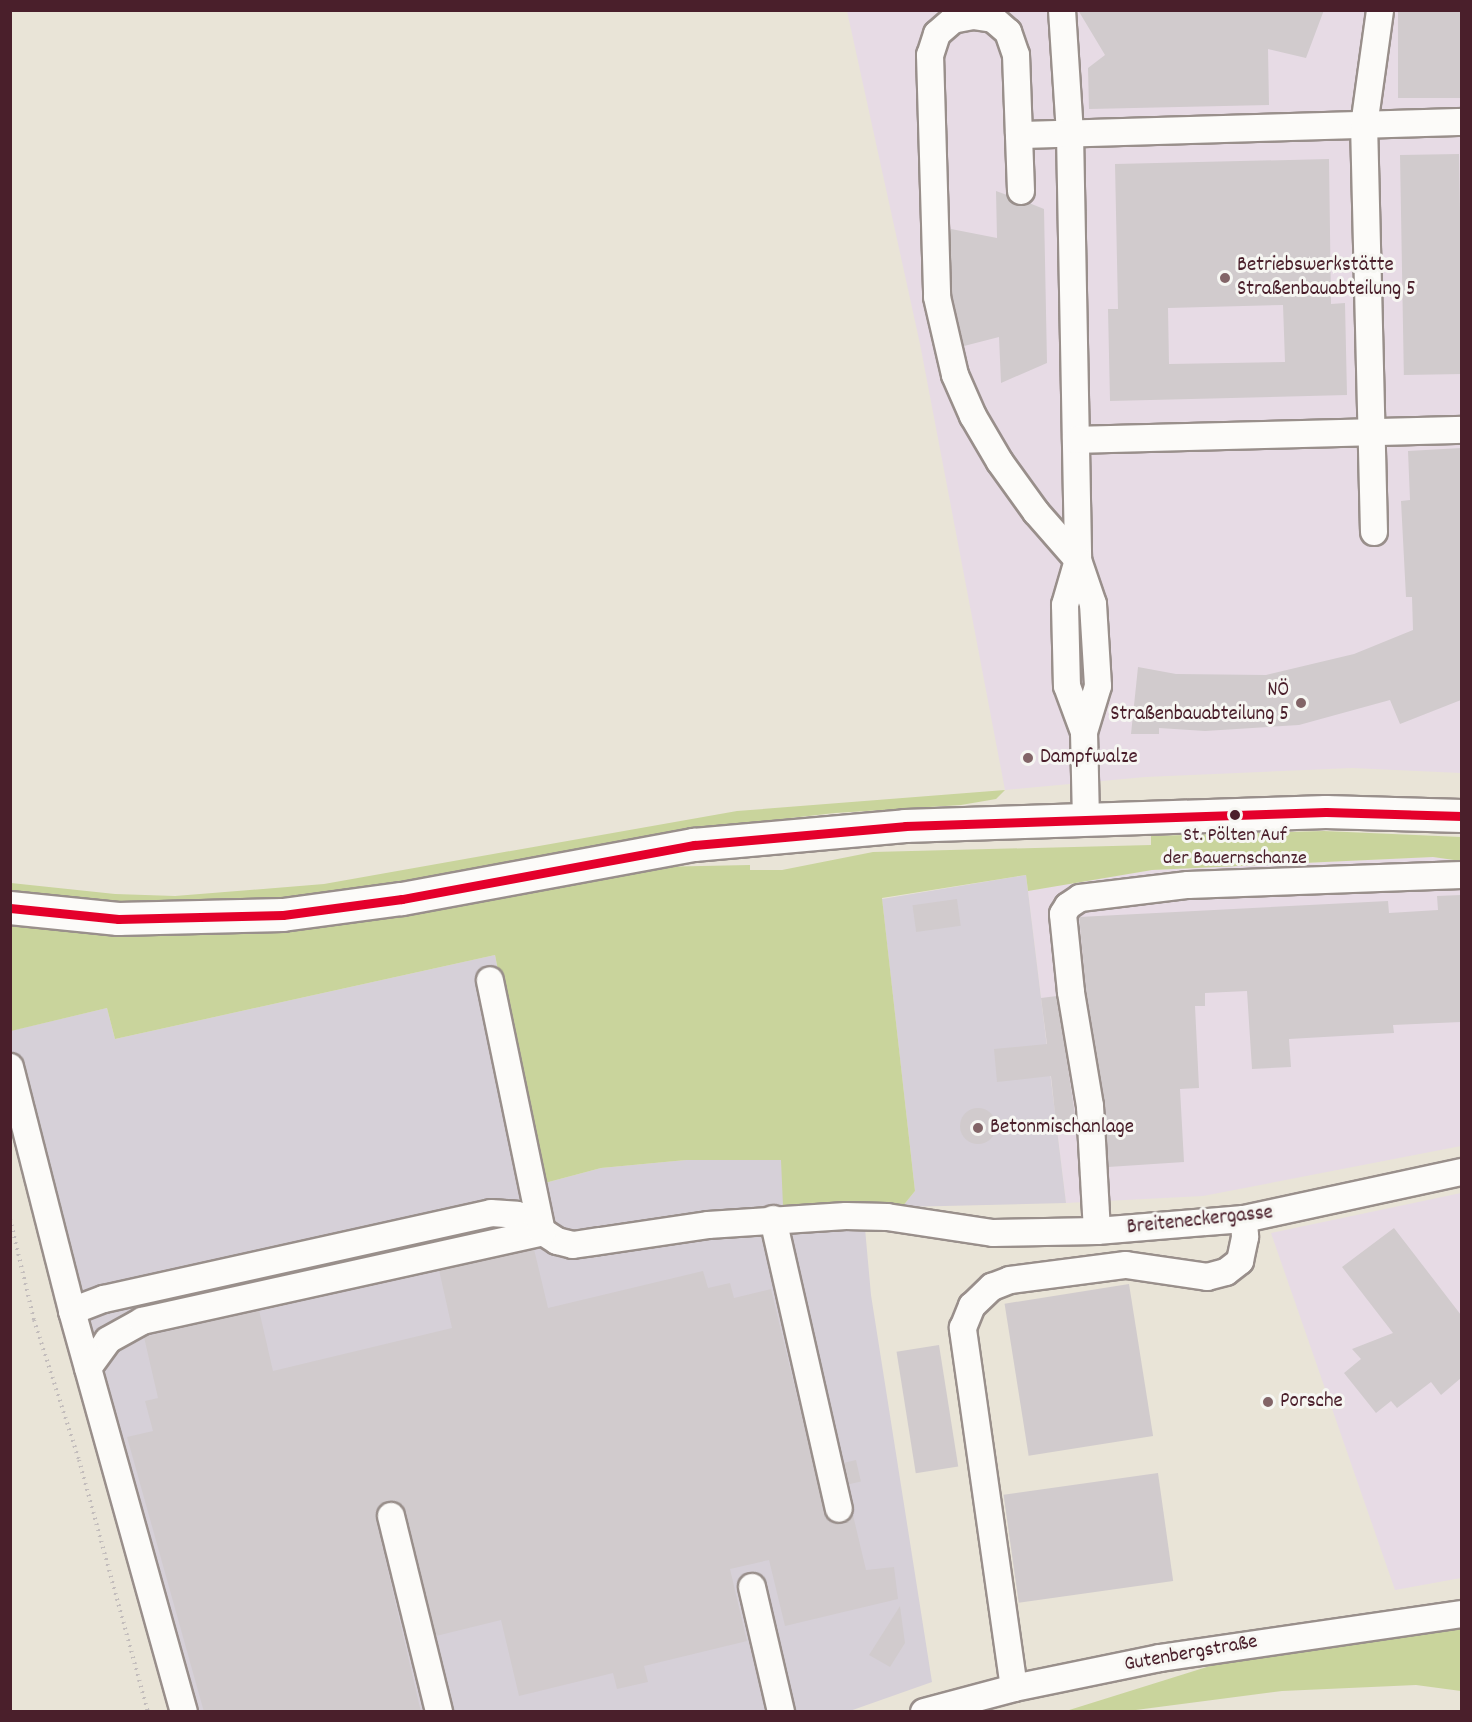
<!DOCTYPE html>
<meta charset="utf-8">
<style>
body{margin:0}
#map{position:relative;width:1472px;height:1722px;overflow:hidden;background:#e9e4d7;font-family:Dekko,sans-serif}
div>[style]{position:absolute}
.built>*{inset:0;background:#e7dbe5}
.industrial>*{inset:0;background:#d6d0d8}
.green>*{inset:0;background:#c9d49c}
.building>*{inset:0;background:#d1cbcd;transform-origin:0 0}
.round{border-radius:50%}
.path>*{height:4px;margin-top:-2px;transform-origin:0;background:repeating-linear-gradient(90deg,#c3bdbc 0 1.5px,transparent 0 6px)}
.roads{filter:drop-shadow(2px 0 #998f8b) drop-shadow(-2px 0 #998f8b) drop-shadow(0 2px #998f8b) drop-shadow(0 -2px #998f8b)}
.minor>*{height:26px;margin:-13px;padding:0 13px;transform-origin:13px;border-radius:13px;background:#fcfbf9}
.major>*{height:32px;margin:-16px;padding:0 16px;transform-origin:16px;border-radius:16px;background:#fcfbf9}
.bus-1>*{height:9px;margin:-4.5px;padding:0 4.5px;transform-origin:4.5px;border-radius:4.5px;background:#e4002b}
.dots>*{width:16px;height:16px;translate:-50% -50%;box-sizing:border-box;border:3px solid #f6f6f2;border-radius:50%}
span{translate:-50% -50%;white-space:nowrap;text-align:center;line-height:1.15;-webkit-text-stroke:6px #f6f6f2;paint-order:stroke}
.bus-label{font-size:20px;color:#4a1f2b}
.poi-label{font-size:21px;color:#4a1f2b}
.left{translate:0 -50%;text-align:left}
.right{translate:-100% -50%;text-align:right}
.street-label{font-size:21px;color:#4a1f2b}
.frame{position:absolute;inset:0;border:12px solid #4a1f2b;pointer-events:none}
</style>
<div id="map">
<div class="built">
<i style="clip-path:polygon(847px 11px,1461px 11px,1461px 773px,1352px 768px,1145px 777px,1005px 790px,920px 344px)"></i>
<i style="clip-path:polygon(1433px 857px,1461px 861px,1461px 1146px,1203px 1196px,1066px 1203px,1028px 891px,1152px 870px)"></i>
<i style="clip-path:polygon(1461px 1193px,1461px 1578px,1395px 1590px,1271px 1233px)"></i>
</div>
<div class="industrial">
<i style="clip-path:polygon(1026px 875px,1066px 1203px,902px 1207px,915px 1191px,882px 899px)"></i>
<i style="clip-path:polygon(495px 955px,541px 1184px,601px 1168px,686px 1160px,781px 1160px,863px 1206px,871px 1295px,932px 1682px,847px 1712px,168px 1711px,11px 1130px,10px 1031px,107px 1008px,115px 1039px)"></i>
</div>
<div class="green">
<i style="clip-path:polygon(1005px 790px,996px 799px,961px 805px,835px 813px,694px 829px,469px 872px,283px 900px,120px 904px,11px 893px,11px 883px,115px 894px,175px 896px,324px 884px,737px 811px)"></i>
<i style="clip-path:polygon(1324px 831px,1461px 837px,1461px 861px,1433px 857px,1152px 870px,1028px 891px,1026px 875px,882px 898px,915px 1191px,902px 1207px,783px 1206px,781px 1160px,686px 1160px,601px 1168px,541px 1184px,495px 955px,115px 1039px,107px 1008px,11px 1031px,10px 922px,116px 933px,234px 932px,283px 928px,653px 867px,750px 865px,750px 870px,782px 870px,873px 852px,1151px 845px,1151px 836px)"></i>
<i style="clip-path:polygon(1461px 1628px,1461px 1691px,1416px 1685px,1282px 1691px,1128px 1711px,1066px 1711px,1226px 1661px)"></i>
</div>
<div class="building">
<i style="clip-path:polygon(1078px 10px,1324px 10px,1306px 58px,1268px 49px,1269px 105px,1089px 109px,1088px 68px,1105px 55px)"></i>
<i style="left:1398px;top:10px;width:63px;height:88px"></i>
<i style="left:1459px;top:154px;width:220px;height:59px;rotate:89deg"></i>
<i style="clip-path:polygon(evenodd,1329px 159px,1331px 304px,1345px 303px,1347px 395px,1110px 401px,1108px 309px,1118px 309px,1115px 164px,1329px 159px,1283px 305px,1285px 362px,1169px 364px,1168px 308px,1283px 305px)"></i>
<i style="clip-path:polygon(996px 191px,1007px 195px,1015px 204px,1029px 203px,1044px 209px,1047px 363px,1001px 383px,999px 337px,964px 346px,952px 295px,950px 233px,951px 229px,997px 238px)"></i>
<i style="clip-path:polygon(1461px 448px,1461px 700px,1400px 724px,1390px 700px,1299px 725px,1205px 731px,1159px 728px,1159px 734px,1131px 734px,1138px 667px,1176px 674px,1266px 675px,1354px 654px,1413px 630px,1412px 597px,1406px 597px,1401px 501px,1410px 500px,1408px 451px)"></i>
<i style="clip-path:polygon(1461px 895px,1461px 1022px,1393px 1025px,1394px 1033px,1289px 1039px,1291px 1067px,1252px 1069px,1247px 991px,1205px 993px,1205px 1006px,1195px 1006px,1199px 1088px,1180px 1089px,1184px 1162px,1108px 1167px,1105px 1104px,1086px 990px,1079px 917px,1388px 901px,1389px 913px,1438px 910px,1437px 896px)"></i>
<i style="left:957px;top:899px;width:27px;height:45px;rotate:82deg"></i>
<i style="clip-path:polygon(1057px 996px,1076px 1121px,1056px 1123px,1051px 1076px,997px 1082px,994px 1049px,1047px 1044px,1041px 998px)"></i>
<i class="round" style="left:960px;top:1108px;width:36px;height:36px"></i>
<i style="clip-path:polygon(1394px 1228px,1461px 1315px,1461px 1378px,1441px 1395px,1431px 1382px,1397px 1408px,1391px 1401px,1376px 1413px,1344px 1373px,1361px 1359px,1352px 1349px,1393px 1333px,1342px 1267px)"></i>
<i style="clip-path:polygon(534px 1249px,548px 1308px,703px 1271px,708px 1288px,730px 1283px,734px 1298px,771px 1289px,825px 1513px,835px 1523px,843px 1523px,853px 1515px,866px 1570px,894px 1567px,898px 1599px,785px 1626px,769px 1560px,730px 1569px,747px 1641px,644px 1666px,648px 1682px,617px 1689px,613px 1673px,519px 1696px,501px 1620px,436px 1636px,406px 1512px,401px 1505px,388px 1501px,380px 1506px,376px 1520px,421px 1712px,204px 1712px,127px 1437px,153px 1431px,145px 1401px,158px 1398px,144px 1337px,259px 1310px,273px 1371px,452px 1328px,439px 1270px)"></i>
<i style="left:1129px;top:1284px;width:154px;height:126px;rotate:81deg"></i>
<i style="left:939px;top:1345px;width:123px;height:43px;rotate:81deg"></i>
<i style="left:856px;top:1460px;width:22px;height:12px;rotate:77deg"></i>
<i style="left:1158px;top:1473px;width:109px;height:156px;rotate:82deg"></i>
<i style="clip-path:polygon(900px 1606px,905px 1643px,890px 1667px,869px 1655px)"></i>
</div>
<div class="path">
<i style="left:10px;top:1219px;width:104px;rotate:76.6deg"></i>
<i style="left:34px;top:1320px;width:147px;rotate:72.2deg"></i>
<i style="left:79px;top:1460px;width:261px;rotate:74.7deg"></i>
</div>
<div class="roads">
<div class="minor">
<i style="left:1062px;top:10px;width:124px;rotate:86.3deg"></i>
<i style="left:1070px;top:134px;width:426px;rotate:88.9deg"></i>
<i style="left:1078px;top:560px;width:47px;rotate:106.1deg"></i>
<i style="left:1065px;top:605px;width:81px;rotate:88.6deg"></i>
<i style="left:1067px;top:686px;width:49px;rotate:69.7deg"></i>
<i style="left:1019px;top:135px;width:443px;rotate:-1.7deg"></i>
<i style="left:1021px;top:191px;width:136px;rotate:-92.1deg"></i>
<i style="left:1016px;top:55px;width:24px;rotate:-109deg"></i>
<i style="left:1008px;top:32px;width:20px;rotate:-139deg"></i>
<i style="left:993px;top:19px;width:20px;rotate:-171deg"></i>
<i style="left:973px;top:16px;width:20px;rotate:169deg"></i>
<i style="left:953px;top:20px;width:21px;rotate:139deg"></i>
<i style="left:937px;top:34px;width:22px;rotate:108deg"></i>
<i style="left:930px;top:55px;width:242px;rotate:88.3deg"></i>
<i style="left:937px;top:297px;width:80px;rotate:77deg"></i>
<i style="left:955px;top:375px;width:45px;rotate:66.3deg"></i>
<i style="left:973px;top:416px;width:53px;rotate:59.6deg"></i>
<i style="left:1000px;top:462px;width:62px;rotate:54.2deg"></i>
<i style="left:1036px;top:512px;width:64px;rotate:48.8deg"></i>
<i style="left:1078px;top:560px;width:46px;rotate:71.2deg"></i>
<i style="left:1093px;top:604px;width:82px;rotate:86.5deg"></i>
<i style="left:1098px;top:686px;width:48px;rotate:106.9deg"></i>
<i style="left:1084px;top:732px;width:86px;rotate:88.7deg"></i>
<i style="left:1076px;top:440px;width:386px;rotate:-1.5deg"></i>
<i style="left:1374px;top:532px;width:406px;rotate:-91.4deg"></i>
<i style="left:1364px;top:126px;width:117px;rotate:-82.1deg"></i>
<i style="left:10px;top:1067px;width:252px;rotate:75.7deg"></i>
<i style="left:72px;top:1311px;width:416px;rotate:74.4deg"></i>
<i style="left:773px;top:1219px;width:297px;rotate:77.2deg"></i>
<i style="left:1097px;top:1231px;width:125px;rotate:-93.2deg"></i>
<i style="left:1090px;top:1106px;width:116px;rotate:-99.5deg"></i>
<i style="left:1071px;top:992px;width:78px;rotate:-95.9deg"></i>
<i style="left:1063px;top:914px;width:9px;rotate:-58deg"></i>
<i style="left:1068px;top:906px;width:14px;rotate:-34deg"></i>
<i style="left:1080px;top:898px;width:109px;rotate:-6.9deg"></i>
<i style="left:1188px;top:885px;width:274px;rotate:-2.1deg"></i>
<i style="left:72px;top:1311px;width:34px;rotate:-21deg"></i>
<i style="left:104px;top:1299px;width:396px;rotate:-12.5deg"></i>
<i style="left:491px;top:1213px;width:26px;rotate:4deg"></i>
<i style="left:517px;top:1215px;width:48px;rotate:33deg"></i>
<i style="left:557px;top:1241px;width:16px;rotate:14deg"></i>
<i style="left:573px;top:1245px;width:136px;rotate:-8.4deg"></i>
<i style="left:708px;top:1225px;width:138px;rotate:-3.7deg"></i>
<i style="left:846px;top:1216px;width:41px;rotate:1.4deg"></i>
<i style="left:887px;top:1217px;width:107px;rotate:8.6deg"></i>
<i style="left:993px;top:1233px;width:104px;rotate:-1.1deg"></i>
<i style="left:1097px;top:1231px;width:147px;rotate:-4.7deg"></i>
<i style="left:1244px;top:1219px;width:223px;rotate:-12.2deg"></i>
<i style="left:88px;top:1368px;width:34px;rotate:-54deg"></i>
<i style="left:108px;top:1340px;width:39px;rotate:-29deg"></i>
<i style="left:142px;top:1321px;width:410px;rotate:-12.5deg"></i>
<i style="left:542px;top:1232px;width:257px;rotate:-101.7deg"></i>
<i style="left:391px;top:1516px;width:202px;rotate:76.2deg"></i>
<i style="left:752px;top:1587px;width:128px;rotate:76.9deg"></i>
<i style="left:1014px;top:1688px;width:364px;rotate:-98.1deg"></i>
<i style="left:963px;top:1328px;width:24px;rotate:-68deg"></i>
<i style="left:972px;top:1306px;width:28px;rotate:-44deg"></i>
<i style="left:992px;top:1287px;width:19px;rotate:-21deg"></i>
<i style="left:1010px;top:1280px;width:117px;rotate:-7.4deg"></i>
<i style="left:1126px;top:1265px;width:82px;rotate:8.4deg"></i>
<i style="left:1207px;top:1277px;width:20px;rotate:-15deg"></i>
<i style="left:1226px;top:1272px;width:18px;rotate:-38deg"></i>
<i style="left:1240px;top:1261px;width:25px;rotate:-78deg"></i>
<i style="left:1245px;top:1237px;width:18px;rotate:-93deg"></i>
<i style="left:924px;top:1712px;width:93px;rotate:-14.9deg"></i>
<i style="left:1014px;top:1688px;width:149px;rotate:-11.6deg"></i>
<i style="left:1160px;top:1658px;width:305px;rotate:-8.3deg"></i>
</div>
<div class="major">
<i style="left:10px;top:908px;width:109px;rotate:5.8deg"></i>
<i style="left:118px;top:919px;width:165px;rotate:-1.4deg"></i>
<i style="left:283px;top:915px;width:120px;rotate:-7.7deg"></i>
<i style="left:402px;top:899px;width:297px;rotate:-10.5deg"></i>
<i style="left:694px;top:845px;width:212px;rotate:-5.1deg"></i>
<i style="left:905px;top:826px;width:421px;rotate:-1.9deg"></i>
<i style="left:1326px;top:812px;width:136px;rotate:1.7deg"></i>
</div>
</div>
<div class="bus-1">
<i style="left:10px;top:908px;width:109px;rotate:5.8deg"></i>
<i style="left:118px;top:919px;width:165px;rotate:-1.4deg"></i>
<i style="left:283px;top:915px;width:120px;rotate:-7.7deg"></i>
<i style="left:402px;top:899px;width:297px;rotate:-10.5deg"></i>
<i style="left:694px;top:845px;width:212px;rotate:-5.1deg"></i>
<i style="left:905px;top:826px;width:421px;rotate:-1.9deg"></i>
<i style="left:1326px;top:812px;width:136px;rotate:1.7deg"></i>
</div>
<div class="dots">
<i style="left:1225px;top:278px;background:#826467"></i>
<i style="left:1301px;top:703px;background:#826467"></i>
<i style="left:1028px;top:758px;background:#826467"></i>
<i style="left:1235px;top:815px;background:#4a1f2b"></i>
<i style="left:978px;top:1128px;background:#826467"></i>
<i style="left:1268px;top:1402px;background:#826467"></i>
</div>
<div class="bus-label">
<span style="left:1235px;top:848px">St. Pölten Auf<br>der Bauernschanze</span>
</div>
<div class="poi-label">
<span class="left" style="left:1237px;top:278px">Betriebswerkstätte<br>Straßenbauabteilung 5</span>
<span class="right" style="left:1289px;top:703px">NÖ<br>Straßenbauabteilung 5</span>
<span class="left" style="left:1040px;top:758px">Dampfwalze</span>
<span class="left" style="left:990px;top:1128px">Betonmischanlage</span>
<span class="left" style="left:1280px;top:1402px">Porsche</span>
</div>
<div class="street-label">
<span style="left:1200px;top:1221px;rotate:-6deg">Breiteneckergasse</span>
<span style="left:1191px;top:1654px;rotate:-10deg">Gutenbergstraße</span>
</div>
<div class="frame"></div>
</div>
